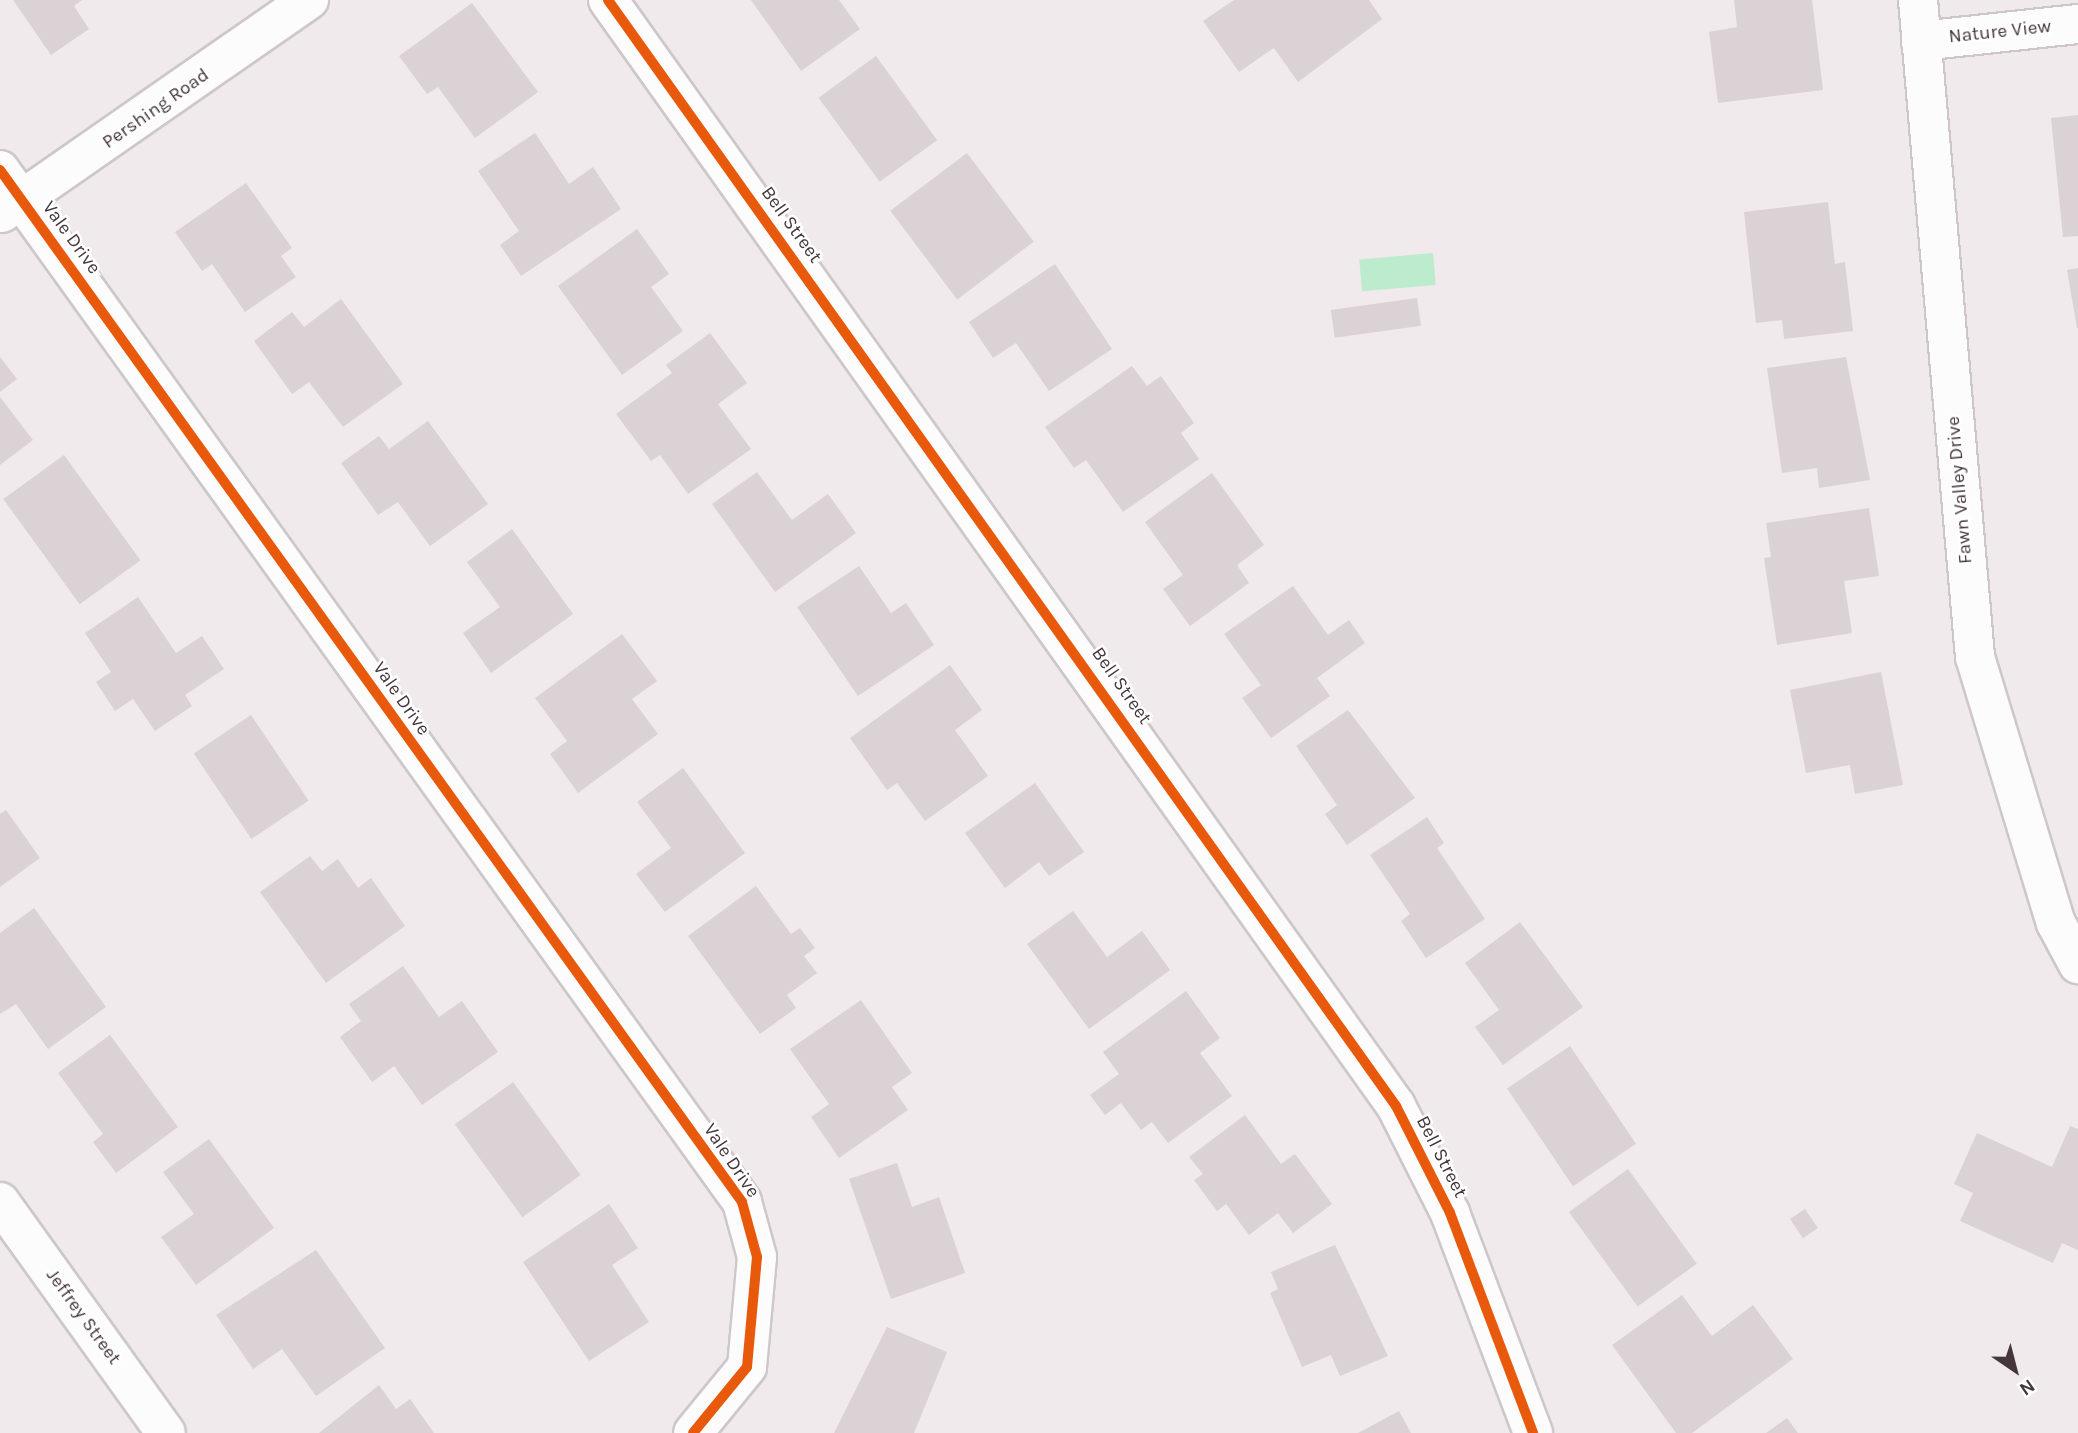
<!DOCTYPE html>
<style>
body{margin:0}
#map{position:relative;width:2078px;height:1433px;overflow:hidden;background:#f0eaec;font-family:Karla,sans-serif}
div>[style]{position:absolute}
.water>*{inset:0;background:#bcebce;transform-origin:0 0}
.building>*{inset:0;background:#dad2d5;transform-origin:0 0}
.roads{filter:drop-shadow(2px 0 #cec7ca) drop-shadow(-2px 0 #cec7ca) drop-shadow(0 2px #cec7ca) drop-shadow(0 -2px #cec7ca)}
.minor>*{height:38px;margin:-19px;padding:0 19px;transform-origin:19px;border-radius:19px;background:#fdfcfc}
.cycleway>*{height:10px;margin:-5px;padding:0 5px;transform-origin:5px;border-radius:5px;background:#e8590c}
span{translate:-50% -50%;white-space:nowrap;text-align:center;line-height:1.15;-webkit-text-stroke:5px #fff;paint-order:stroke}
.street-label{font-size:19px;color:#45363c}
.north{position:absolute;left:1980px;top:1335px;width:70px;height:70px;-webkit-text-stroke:5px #fff;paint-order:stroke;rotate:145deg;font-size:19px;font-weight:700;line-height:28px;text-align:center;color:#45363c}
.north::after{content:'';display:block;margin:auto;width:24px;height:32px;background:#45363c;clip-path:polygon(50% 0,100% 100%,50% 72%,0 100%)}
</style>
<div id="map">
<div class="water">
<i style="left:1433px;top:253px;width:32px;height:74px;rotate:85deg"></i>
</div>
<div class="building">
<i style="clip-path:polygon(13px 0,82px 0,74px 6px,89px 29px,51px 55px)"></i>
<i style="clip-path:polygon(751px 0,839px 0,860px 29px,801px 71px)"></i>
<i style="clip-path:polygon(1234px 0,1369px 0,1382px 19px,1298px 82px,1274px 48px,1239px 72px,1203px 21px)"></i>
<i style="clip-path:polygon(1734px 0,1812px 0,1823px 90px,1718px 103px,1709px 32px,1737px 27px)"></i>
<i style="clip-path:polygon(472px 3px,538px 92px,475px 138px,438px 87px,427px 94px,399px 56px)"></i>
<i style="left:876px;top:56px;width:104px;height:71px;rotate:54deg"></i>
<i style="clip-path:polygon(2078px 115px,2078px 236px,2063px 237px,2051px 118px)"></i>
<i style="clip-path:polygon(535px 133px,569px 184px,593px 167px,621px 209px,521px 276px,500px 245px,519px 231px,478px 171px)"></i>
<i style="left:967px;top:153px;width:111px;height:96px;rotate:53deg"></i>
<i style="clip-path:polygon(246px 183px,292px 248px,281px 256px,296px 277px,245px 312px,212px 264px,202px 271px,175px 232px)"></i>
<i style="clip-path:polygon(1828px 202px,1835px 264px,1845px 262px,1853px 331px,1784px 339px,1782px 320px,1756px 323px,1744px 212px)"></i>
<i style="clip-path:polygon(637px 229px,669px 274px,651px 287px,683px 331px,622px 375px,558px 286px)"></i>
<i style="clip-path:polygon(1055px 264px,1112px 349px,1049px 391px,1016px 343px,993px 358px,969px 322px)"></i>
<i style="clip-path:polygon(2078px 268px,2078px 328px,2077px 328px,2067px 270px)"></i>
<i style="left:1417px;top:298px;width:28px;height:87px;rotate:82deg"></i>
<i style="clip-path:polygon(341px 299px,403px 384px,343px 427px,309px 382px,292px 394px,254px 341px,292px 312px,304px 327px)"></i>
<i style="clip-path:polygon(710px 333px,747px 383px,718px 404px,751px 449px,688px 494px,660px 455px,651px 461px,616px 414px,672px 373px,666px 365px)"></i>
<i style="clip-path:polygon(0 357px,17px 379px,0 392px)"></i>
<i style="clip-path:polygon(1846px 357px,1870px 480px,1819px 488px,1817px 468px,1782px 473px,1767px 368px)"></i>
<i style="clip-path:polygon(1132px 366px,1147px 386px,1161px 376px,1194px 423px,1181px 433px,1199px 459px,1123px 512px,1086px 460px,1074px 468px,1045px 427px)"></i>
<i style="clip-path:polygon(0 397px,33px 440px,0 465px)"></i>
<i style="clip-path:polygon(428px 421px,488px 504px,430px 546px,398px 502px,378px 515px,341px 463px,379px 436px,389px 449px)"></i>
<i style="left:64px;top:455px;width:130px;height:75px;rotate:54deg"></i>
<i style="clip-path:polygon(757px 472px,792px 520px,828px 494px,856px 533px,775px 592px,712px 504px)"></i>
<i style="clip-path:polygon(1212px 473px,1264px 545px,1237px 565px,1249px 583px,1190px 626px,1163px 589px,1183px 575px,1145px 522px)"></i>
<i style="clip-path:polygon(1869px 508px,1879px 576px,1844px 581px,1852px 633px,1777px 645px,1764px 558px,1771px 557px,1766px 523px)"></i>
<i style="clip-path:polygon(512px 529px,573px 614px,491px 673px,463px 633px,500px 607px,467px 562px)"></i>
<i style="clip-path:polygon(859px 566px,891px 613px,906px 603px,934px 645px,858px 696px,797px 607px)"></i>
<i style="clip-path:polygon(1293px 586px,1328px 635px,1349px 620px,1365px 643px,1317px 678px,1330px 696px,1271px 738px,1242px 698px,1261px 685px,1224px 634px)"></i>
<i style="clip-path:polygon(138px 597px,176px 653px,202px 636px,224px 669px,185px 695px,192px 706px,155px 731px,133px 699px,115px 711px,96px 682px,111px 672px,85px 633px)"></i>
<i style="clip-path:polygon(622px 634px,657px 681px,632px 699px,658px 734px,578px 793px,550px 754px,567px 741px,535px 698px)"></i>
<i style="clip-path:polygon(950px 665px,982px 710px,955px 730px,988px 776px,925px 821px,897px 783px,887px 790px,850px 738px)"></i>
<i style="clip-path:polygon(1881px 672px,1903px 785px,1855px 794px,1850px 765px,1806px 773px,1790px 690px)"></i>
<i style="clip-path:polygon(1348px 710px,1415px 798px,1347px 845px,1325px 814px,1337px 805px,1296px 746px)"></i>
<i style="left:251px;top:715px;width:103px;height:69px;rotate:56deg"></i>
<i style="clip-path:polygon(683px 768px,745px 853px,665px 912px,636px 874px,671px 848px,637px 802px)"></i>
<i style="clip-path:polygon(1035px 783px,1084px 852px,1049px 876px,1039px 862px,1005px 888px,965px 833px)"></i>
<i style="clip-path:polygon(6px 810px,40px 858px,0 887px,0 814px)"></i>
<i style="clip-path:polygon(1427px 817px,1444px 843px,1437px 848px,1485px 919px,1426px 958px,1401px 921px,1410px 914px,1370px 855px)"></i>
<i style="clip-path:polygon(310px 856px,322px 871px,338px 859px,358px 888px,371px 878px,405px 926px,326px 983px,260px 892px)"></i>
<i style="clip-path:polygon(756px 886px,791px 934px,800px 928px,815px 948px,804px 956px,817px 973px,787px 995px,796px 1008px,760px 1034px,688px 936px)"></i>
<i style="clip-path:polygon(34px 908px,106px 1007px,48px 1049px,16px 1004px,0 1014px,0 933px)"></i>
<i style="clip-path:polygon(1073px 911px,1107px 957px,1142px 931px,1170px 970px,1089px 1029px,1027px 944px)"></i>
<i style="clip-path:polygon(1520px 922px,1583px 1007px,1503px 1065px,1475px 1027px,1499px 1010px,1465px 963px)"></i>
<i style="clip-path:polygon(403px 966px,439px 1017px,462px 1001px,498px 1052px,422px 1105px,394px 1066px,372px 1082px,340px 1037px,361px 1021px,349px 1004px)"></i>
<i style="clip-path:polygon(1186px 991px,1220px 1038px,1200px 1053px,1232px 1096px,1168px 1143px,1152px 1122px,1141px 1130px,1121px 1103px,1105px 1115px,1090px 1095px,1119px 1074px,1103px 1052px)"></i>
<i style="clip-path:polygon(861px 1000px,912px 1073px,892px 1087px,908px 1110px,839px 1158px,811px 1117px,829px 1104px,790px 1049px)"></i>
<i style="clip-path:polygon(110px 1035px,178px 1127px,116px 1173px,93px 1142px,103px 1134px,58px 1073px)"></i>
<i style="left:1570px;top:1046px;width:118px;height:76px;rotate:56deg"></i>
<i style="left:513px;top:1082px;width:115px;height:72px;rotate:54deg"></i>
<i style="clip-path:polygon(1245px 1115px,1281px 1164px,1295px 1154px,1332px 1204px,1293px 1233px,1278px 1213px,1249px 1235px,1226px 1204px,1217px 1211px,1194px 1180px,1203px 1174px,1189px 1157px)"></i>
<i style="clip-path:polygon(2070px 1126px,2078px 1129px,2078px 1250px,2062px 1243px,2053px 1263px,1960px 1221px,1973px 1193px,1954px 1184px,1977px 1133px,2052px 1167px)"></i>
<i style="clip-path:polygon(209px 1139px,274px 1228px,196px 1285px,161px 1237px,194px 1214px,163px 1172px)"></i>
<i style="clip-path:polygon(897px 1163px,912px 1207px,939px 1197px,965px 1273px,891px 1299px,849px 1179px)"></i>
<i style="left:1628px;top:1169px;width:117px;height:73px;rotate:54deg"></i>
<i style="clip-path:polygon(609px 1204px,638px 1248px,612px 1265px,649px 1322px,589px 1361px,523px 1262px)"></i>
<i style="left:1805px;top:1209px;width:23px;height:18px;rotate:56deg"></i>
<i style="clip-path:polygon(1335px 1245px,1388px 1356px,1340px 1376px,1331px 1355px,1302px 1367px,1270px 1293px,1278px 1289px,1271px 1272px)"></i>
<i style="clip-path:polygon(316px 1250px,385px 1348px,316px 1396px,282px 1349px,253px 1369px,216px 1315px)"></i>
<i style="clip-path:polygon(1682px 1295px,1712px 1336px,1753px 1305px,1793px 1359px,1692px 1433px,1676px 1433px,1612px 1345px)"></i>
<i style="clip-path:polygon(887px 1327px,947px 1352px,914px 1433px,834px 1433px)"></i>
<i style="clip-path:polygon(379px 1385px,396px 1409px,410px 1399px,434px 1433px,319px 1433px)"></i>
<i style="clip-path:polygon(1399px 1411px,1411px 1433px,1358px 1433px)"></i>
<i style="clip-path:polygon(1787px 1418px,1798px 1433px,1766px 1433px)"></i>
</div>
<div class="roads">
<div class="minor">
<i style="left:608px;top:0;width:1358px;rotate:54.53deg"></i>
<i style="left:1396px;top:1106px;width:120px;rotate:63.2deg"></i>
<i style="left:1450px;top:1213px;width:235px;rotate:69.3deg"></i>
<i style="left:1918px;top:0;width:659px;rotate:85.04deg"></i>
<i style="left:1975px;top:657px;width:278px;rotate:73.1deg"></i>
<i style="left:2056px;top:923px;width:47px;rotate:61.8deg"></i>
<i style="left:1921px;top:41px;width:158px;rotate:-6.2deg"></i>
<i style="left:0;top:170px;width:1271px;rotate:54.28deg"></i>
<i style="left:742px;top:1202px;width:57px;rotate:74.7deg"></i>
<i style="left:757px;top:1257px;width:110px;rotate:95.2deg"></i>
<i style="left:747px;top:1367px;width:85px;rotate:129.3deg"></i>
<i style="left:2px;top:213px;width:374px;rotate:-34.8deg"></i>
<i style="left:0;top:1202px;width:284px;rotate:54.3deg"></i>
</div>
</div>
<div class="cycleway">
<i style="left:608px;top:0;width:1358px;rotate:54.53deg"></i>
<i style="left:1396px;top:1106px;width:120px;rotate:63.2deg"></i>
<i style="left:1450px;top:1213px;width:235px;rotate:69.3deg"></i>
<i style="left:0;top:170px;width:1271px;rotate:54.28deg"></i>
<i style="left:742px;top:1202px;width:57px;rotate:74.7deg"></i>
<i style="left:757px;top:1257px;width:110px;rotate:95.2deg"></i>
<i style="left:747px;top:1367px;width:85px;rotate:129.3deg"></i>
</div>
<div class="street-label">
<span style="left:2000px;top:32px;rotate:-6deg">Nature View</span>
<span style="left:156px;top:109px;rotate:-35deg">Pershing Road</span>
<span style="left:791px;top:225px;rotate:54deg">Bell Street</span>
<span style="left:71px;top:238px;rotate:54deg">Vale Drive</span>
<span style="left:1960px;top:490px;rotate:-95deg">Fawn Valley Drive</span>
<span style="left:1121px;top:686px;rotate:55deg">Bell Street</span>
<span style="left:401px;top:699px;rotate:55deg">Vale Drive</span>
<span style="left:1441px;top:1157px;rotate:63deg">Bell Street</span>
<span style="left:731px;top:1161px;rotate:56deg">Vale Drive</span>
<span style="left:83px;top:1317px;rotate:54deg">Jeffrey Street</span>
</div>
<div class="north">N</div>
</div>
